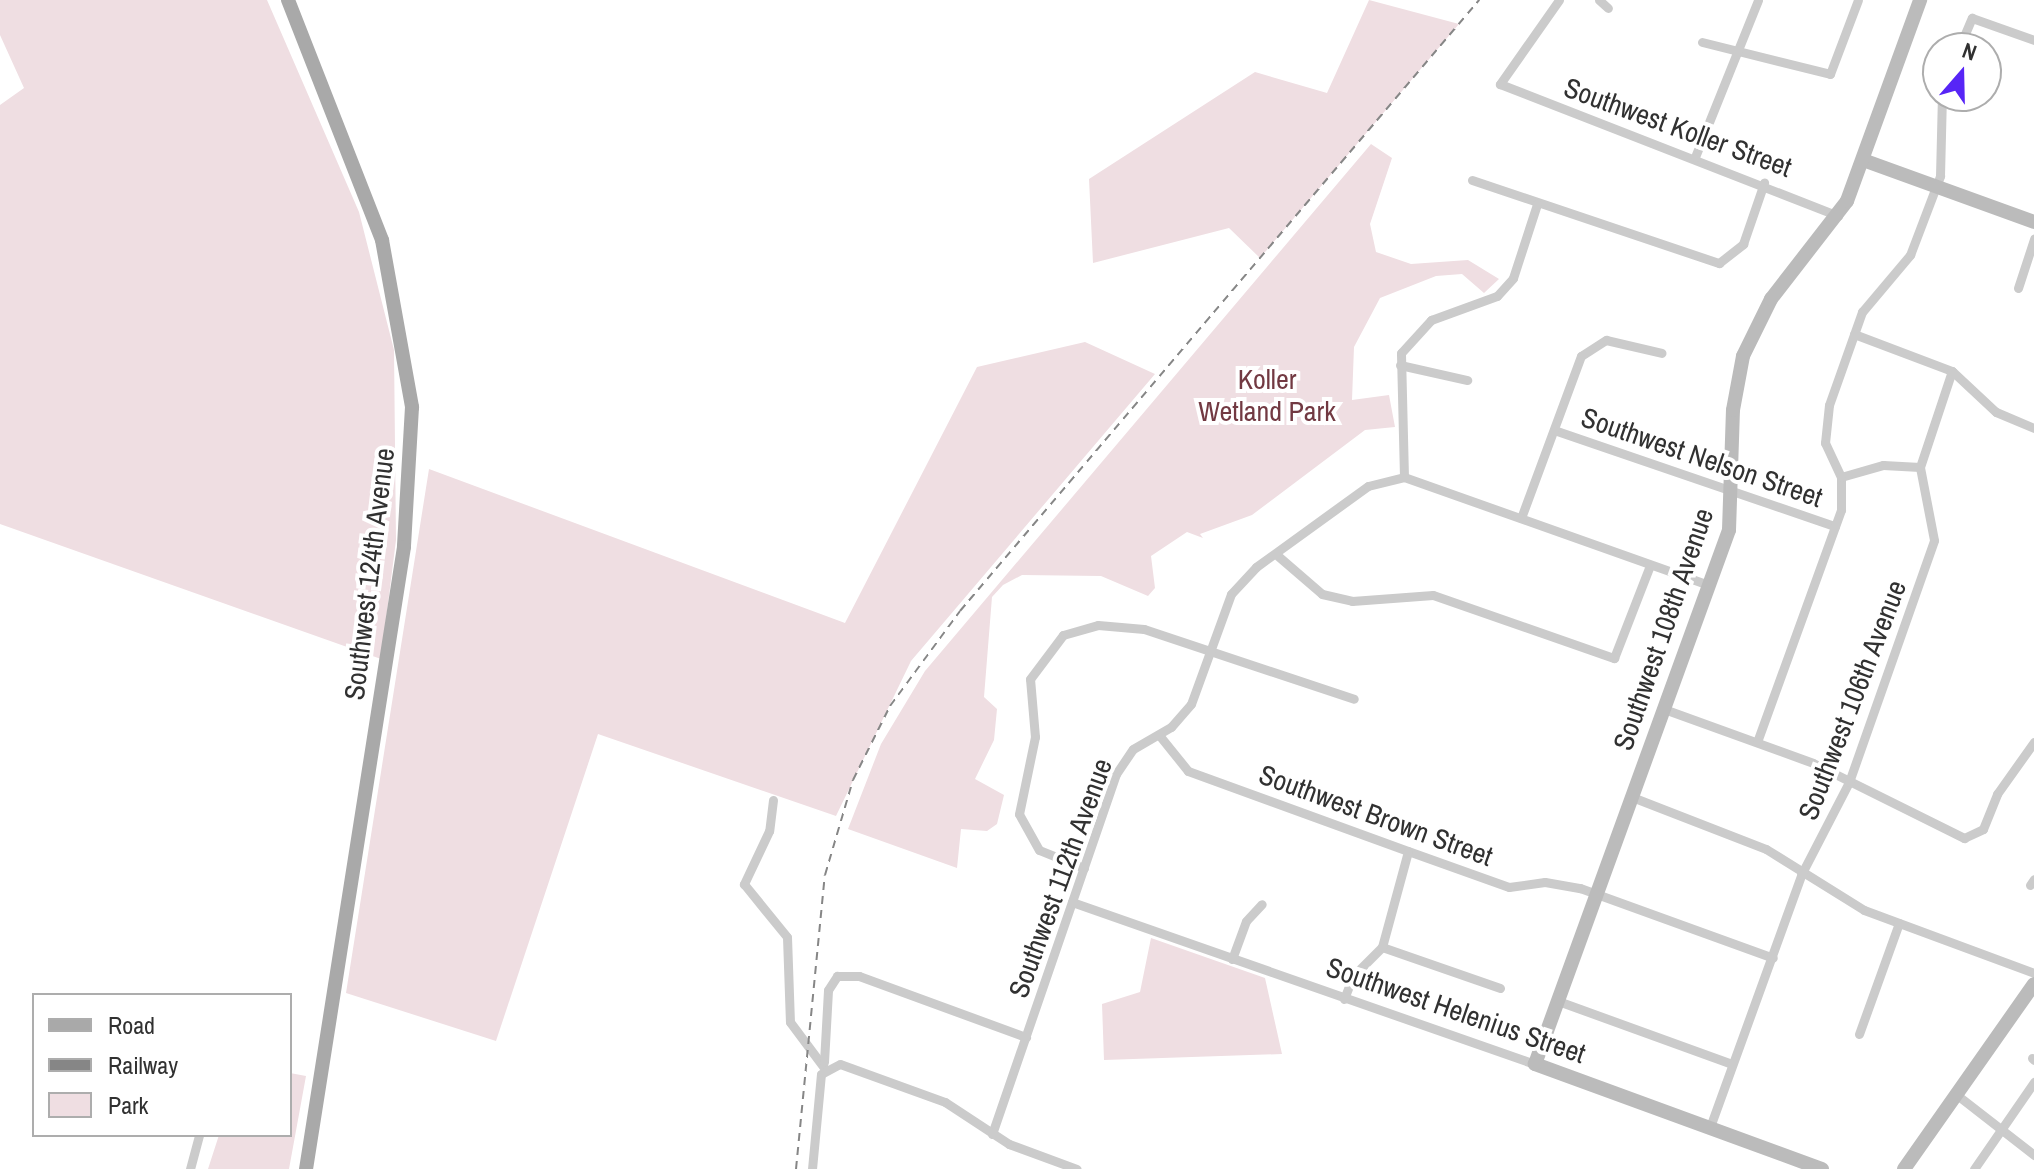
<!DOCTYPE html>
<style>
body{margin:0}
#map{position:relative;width:2034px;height:1169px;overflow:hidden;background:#fff;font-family:"Archivo Narrow",sans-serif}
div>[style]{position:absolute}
.green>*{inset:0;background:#efdee2}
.street>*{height:9px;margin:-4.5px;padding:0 4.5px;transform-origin:4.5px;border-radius:4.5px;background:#cbcbcb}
.secondary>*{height:14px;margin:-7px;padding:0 7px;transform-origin:7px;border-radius:7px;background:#bbb}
.primary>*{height:14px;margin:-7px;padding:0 7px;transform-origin:7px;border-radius:7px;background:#a9a9a9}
.rail>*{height:2px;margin-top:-1px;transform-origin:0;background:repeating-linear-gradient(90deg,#868686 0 8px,transparent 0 14px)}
span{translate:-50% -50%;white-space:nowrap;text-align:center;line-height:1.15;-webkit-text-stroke:8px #fff;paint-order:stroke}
.street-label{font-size:28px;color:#313131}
.park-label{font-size:28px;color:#723942}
.legend{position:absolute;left:32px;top:993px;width:260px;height:144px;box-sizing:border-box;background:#fff;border:2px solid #adadad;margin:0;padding:10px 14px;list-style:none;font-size:24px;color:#313131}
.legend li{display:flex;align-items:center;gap:16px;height:40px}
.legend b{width:40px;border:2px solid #adadad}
.north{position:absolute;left:1922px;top:32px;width:80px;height:80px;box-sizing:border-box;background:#fff;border:2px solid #adadad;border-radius:50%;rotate:20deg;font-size:22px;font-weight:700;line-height:32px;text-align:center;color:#313131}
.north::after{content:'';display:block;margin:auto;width:28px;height:36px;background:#5725f6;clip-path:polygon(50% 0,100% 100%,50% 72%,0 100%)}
</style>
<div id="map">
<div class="green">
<i style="clip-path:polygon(0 0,267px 0,359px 212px,394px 350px,396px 540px,381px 659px,0 524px,0 105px,24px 88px,0 35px)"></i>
<i style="clip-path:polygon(1369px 0,1459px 24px,1260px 258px,1229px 228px,1093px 263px,1089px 179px,1255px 72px,1327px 93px)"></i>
<i style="clip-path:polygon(1371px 144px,1392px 158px,1370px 224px,1376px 252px,1411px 264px,1468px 260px,1499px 279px,1484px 293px,1462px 274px,1436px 276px,1380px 298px,1354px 347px,1352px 400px,1389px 395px,1395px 427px,1365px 430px,1252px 515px,1200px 534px,1203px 538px,1187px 532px,1151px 556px,1155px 588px,1148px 596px,1101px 576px,1022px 575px,1003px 585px,992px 597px,984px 697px,997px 709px,994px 740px,975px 779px,1004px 795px,997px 824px,987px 831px,961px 829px,957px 868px,848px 829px,881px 744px,925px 671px)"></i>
<i style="clip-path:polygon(1085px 342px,1155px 374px,911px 661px,836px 816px,598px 734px,496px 1041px,346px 993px,429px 469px,845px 623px,977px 367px)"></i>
<i style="clip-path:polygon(1151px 938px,1265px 978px,1282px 1054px,1104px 1060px,1102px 1004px,1140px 992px)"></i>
<i style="clip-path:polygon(290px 1073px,306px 1076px,289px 1169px,208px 1169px,219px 1135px,290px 1135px)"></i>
</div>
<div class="street">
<i style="left:1559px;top:0;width:103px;rotate:125.1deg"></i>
<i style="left:1500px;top:84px;width:363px;rotate:21.3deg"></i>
<i style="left:1599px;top:0;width:12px;rotate:42deg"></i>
<i style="left:1702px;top:42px;width:132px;rotate:14deg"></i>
<i style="left:1830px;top:74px;width:79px;rotate:-69.3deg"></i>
<i style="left:1959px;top:48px;width:33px;rotate:-67deg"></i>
<i style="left:1972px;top:18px;width:66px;rotate:19.5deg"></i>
<i style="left:1695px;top:157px;width:169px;rotate:-68.1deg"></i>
<i style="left:1472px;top:180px;width:261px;rotate:18.6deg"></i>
<i style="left:1719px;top:263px;width:31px;rotate:-38deg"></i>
<i style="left:1743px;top:244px;width:65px;rotate:-71deg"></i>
<i style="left:2018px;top:288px;width:52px;rotate:-71.9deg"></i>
<i style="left:1854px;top:334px;width:105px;rotate:20.7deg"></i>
<i style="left:1952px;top:371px;width:60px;rotate:43deg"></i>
<i style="left:1996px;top:412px;width:41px;rotate:22.8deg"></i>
<i style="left:1400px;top:365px;width:69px;rotate:12.6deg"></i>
<i style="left:1554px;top:430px;width:297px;rotate:18.9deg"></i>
<i style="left:1404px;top:477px;width:124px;rotate:-91.4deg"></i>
<i style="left:1401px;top:353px;width:45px;rotate:-47.7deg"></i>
<i style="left:1431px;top:320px;width:70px;rotate:-20deg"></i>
<i style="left:1497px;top:296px;width:24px;rotate:-48deg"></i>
<i style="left:1513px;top:278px;width:78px;rotate:-72deg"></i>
<i style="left:1841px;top:477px;width:44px;rotate:-15.9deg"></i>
<i style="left:1883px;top:465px;width:37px;rotate:3deg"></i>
<i style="left:1521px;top:518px;width:173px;rotate:-69.7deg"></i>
<i style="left:1581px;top:356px;width:30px;rotate:-33deg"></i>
<i style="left:1606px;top:340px;width:57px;rotate:13.1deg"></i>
<i style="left:1278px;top:556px;width:58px;rotate:40.8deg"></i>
<i style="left:1322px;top:594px;width:31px;rotate:13deg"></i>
<i style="left:1352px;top:601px;width:81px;rotate:-4.2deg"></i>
<i style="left:1433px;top:595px;width:192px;rotate:19.2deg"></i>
<i style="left:1614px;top:658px;width:100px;rotate:-68.8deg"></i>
<i style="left:1664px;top:709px;width:158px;rotate:19.9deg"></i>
<i style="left:1813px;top:763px;width:169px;rotate:26.4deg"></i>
<i style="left:1964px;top:838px;width:21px;rotate:-25deg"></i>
<i style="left:1983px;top:829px;width:38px;rotate:-68deg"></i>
<i style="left:1997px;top:794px;width:64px;rotate:-54.6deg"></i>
<i style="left:1159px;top:735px;width:46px;rotate:51.1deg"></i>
<i style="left:1188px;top:771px;width:234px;rotate:20deg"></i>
<i style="left:1408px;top:851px;width:107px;rotate:19.6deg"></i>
<i style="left:1509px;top:887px;width:36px;rotate:-8deg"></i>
<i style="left:1545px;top:882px;width:36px;rotate:10deg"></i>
<i style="left:1580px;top:888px;width:205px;rotate:19.9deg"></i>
<i style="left:1757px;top:742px;width:247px;rotate:-70.1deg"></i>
<i style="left:1841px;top:510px;width:33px;rotate:-90deg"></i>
<i style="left:1841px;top:477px;width:38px;rotate:-115deg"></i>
<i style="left:1825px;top:443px;width:38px;rotate:-84deg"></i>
<i style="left:1829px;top:405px;width:99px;rotate:-70.5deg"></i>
<i style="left:1862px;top:312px;width:75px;rotate:-49.9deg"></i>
<i style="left:1910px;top:255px;width:85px;rotate:-69.2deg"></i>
<i style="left:1940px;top:176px;width:80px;rotate:-88.6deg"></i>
<i style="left:1632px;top:797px;width:144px;rotate:21.2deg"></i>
<i style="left:1766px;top:849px;width:115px;rotate:31.9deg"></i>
<i style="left:1864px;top:910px;width:181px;rotate:20.3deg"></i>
<i style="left:773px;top:800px;width:31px;rotate:97deg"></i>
<i style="left:769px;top:831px;width:59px;rotate:115.3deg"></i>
<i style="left:744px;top:884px;width:68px;rotate:50.9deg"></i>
<i style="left:787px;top:937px;width:85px;rotate:88deg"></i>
<i style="left:790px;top:1022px;width:59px;rotate:53.3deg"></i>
<i style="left:1084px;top:868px;width:48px;rotate:-158.2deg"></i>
<i style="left:1039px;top:850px;width:41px;rotate:-119.1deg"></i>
<i style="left:1019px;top:814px;width:79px;rotate:-78.3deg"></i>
<i style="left:1035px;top:737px;width:58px;rotate:-94.9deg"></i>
<i style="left:1030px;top:679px;width:55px;rotate:-53.1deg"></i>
<i style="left:1063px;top:635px;width:36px;rotate:-16deg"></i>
<i style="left:1098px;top:625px;width:46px;rotate:5deg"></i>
<i style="left:1144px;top:629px;width:221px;rotate:18.4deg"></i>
<i style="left:2030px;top:885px;width:7px;rotate:-56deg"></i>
<i style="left:1072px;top:902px;width:491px;rotate:19.3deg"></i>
<i style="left:1382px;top:947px;width:125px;rotate:19.2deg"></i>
<i style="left:1232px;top:959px;width:40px;rotate:-69.8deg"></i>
<i style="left:1246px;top:921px;width:23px;rotate:-47deg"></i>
<i style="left:1344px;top:999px;width:25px;rotate:-69deg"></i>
<i style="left:1353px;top:976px;width:41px;rotate:-45deg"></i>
<i style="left:1382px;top:947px;width:99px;rotate:-74.8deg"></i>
<i style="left:1558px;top:1001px;width:185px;rotate:19.9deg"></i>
<i style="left:1859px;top:1034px;width:118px;rotate:-70.2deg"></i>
<i style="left:2032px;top:1058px;width:3px;rotate:45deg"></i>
<i style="left:824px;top:1062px;width:72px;rotate:-86.8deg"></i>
<i style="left:828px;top:990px;width:17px;rotate:-57deg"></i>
<i style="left:837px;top:976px;width:22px"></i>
<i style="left:859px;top:976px;width:178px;rotate:20.1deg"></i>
<i style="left:1957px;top:1095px;width:98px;rotate:37.9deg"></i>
<i style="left:1710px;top:1127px;width:268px;rotate:-70.1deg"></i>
<i style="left:1801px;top:875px;width:105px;rotate:-62.7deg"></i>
<i style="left:1849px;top:782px;width:256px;rotate:-70.6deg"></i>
<i style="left:1934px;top:540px;width:74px;rotate:-100.9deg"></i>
<i style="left:1920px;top:467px;width:101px;rotate:-71.6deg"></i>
<i style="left:992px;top:1134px;width:381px;rotate:-71deg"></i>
<i style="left:1116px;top:774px;width:30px;rotate:-56deg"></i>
<i style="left:1133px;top:749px;width:44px;rotate:-30.1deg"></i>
<i style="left:1171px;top:727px;width:30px;rotate:-49deg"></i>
<i style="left:1191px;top:704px;width:117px;rotate:-70deg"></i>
<i style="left:1231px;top:594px;width:37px;rotate:-47deg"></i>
<i style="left:1256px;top:567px;width:138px;rotate:-35.9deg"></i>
<i style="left:1368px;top:486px;width:37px;rotate:-14deg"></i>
<i style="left:1404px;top:477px;width:324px;rotate:19.5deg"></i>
<i style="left:190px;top:1169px;width:35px;rotate:-75deg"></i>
<i style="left:812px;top:1169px;width:95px;rotate:-84.6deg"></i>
<i style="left:821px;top:1074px;width:21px;rotate:-28deg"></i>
<i style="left:840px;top:1064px;width:112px;rotate:19.9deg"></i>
<i style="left:945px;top:1102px;width:77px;rotate:33.3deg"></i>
<i style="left:1009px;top:1144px;width:72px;rotate:20.2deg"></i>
<i style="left:1974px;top:1169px;width:106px;rotate:-55.4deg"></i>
</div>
<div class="secondary">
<i style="left:1863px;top:160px;width:182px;rotate:19.9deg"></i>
<i style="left:1822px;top:1169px;width:306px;rotate:-159.9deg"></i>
<i style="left:1535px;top:1064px;width:568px;rotate:-70.03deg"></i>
<i style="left:1729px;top:530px;width:120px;rotate:-88.1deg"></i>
<i style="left:1733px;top:410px;width:55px;rotate:-79.5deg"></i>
<i style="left:1743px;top:356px;width:64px;rotate:-63.8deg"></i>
<i style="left:1771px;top:299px;width:124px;rotate:-52.2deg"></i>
<i style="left:1847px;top:201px;width:214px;rotate:-70deg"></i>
<i style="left:1904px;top:1169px;width:226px;rotate:-54.9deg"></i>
</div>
<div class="primary">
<i style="left:288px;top:0;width:258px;rotate:68.6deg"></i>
<i style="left:382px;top:240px;width:170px;rotate:79.8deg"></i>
<i style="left:412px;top:407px;width:140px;rotate:93.3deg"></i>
<i style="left:404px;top:547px;width:630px;rotate:98.95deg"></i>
</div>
<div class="rail">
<i style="left:796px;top:1169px;width:295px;rotate:-84.4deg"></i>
<i style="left:825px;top:875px;width:99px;rotate:-73.6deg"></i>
<i style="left:853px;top:780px;width:83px;rotate:-63.4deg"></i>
<i style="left:890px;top:706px;width:118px;rotate:-53.6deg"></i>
<i style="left:960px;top:611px;width:802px;rotate:-49.65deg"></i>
</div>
<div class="street-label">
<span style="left:1678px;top:127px;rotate:20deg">Southwest Koller Street</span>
<span style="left:1702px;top:457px;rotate:19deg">Southwest Nelson Street</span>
<span style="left:369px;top:574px;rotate:-83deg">Southwest 124th Avenue</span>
<span style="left:1663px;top:629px;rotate:-71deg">Southwest 108th Avenue</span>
<span style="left:1852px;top:700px;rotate:-69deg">Southwest 106th Avenue</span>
<span style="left:1376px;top:815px;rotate:20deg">Southwest Brown Street</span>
<span style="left:1060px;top:878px;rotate:-70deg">Southwest 112th Avenue</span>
<span style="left:1456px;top:1010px;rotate:19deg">Southwest Helenius Street</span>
</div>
<div class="park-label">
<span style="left:1267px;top:395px">Koller<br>Wetland Park</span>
</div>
<ul class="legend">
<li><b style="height:10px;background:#a9a9a9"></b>Road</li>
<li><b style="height:10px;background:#868686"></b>Railway</li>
<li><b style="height:22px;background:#efdee2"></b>Park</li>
</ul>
<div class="north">N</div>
</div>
